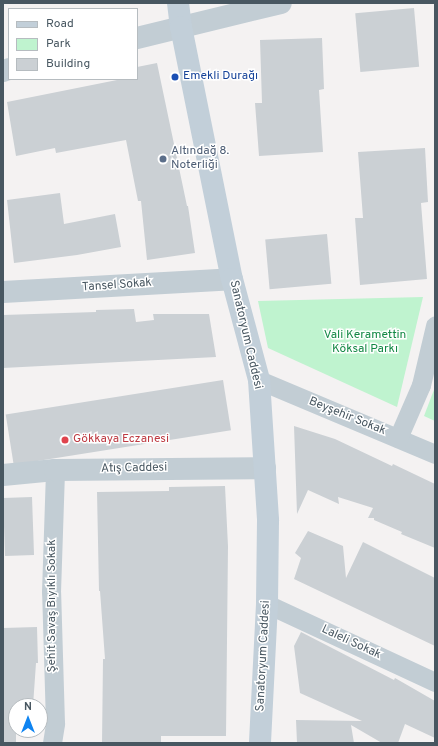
<!DOCTYPE html>
<meta charset="utf-8">
<style>
body{margin:0}
#map{position:relative;width:438px;height:746px;overflow:hidden;background:#f4f2f2;font-family:Overpass,sans-serif}
div>[style]{position:absolute}
.green>*{inset:0;background:#bff3cf}
.building>*{inset:0;background:#cbd0d4;transform-origin:0 0}
.minor>*{height:19px;margin:-9.5px;padding:0 9.5px;transform-origin:9.5px;border-radius:9.5px;background:#c2cdd4}
.tertiary>*{height:22px;margin:-11px;padding:0 11px;transform-origin:11px;border-radius:11px;background:#c2cdd4}
.secondary>*{height:22px;margin:-11px;padding:0 11px;transform-origin:11px;border-radius:11px;background:#c2cfd9}
.dots>*{width:11px;height:11px;translate:-50% -50%;box-sizing:border-box;border:2px solid #fff;border-radius:50%}
span{translate:-50% -50%;white-space:nowrap;text-align:center;line-height:1.15;-webkit-text-stroke:3px #fff;paint-order:stroke}
.transit-label{font-size:12px;color:#164399}
.left{translate:0 -50%;text-align:left}
.service-label{font-size:12px;color:#4e5e75}
.street-label{font-size:12px;color:#485761}
.park-label{font-size:12px;color:#128844}
.health-label{font-size:12px;color:#be3a42}
.frame{position:absolute;inset:0;border:4px solid #485761;pointer-events:none}
.legend{position:absolute;left:8px;top:8px;width:130px;height:72px;box-sizing:border-box;background:#fff;border:1px solid #b6bcc0;margin:0;padding:5px 7px;list-style:none;font-size:12px;color:#485761}
.legend li{display:flex;align-items:center;gap:8px;height:20px}
.legend b{width:20px;border:1px solid #b6bcc0}
.north{position:absolute;left:8px;top:698px;width:40px;height:40px;box-sizing:border-box;background:#fff;border:1px solid #b6bcc0;border-radius:50%;rotate:0deg;font-size:11px;font-weight:700;line-height:16px;text-align:center;color:#485761}
.north::after{content:'';display:block;margin:auto;width:14px;height:18px;background:#0f84f1;clip-path:polygon(50% 0,100% 100%,50% 72%,0 100%)}
</style>
<div id="map">
<div class="green">
<i style="clip-path:polygon(423px 297px,397px 407px,268px 348px,258px 301px)"></i>
<i style="clip-path:polygon(435px 387px,435px 421px,424px 416px)"></i>
</div>
<div class="building">
<i style="left:414px;top:8px;width:59px;height:59px;rotate:85deg"></i>
<i style="clip-path:polygon(322px 38px,324px 89px,319px 90px,323px 152px,259px 156px,255px 103px,262px 103px,260px 40px)"></i>
<i style="clip-path:polygon(157px 63px,187px 206px,188px 206px,195px 253px,147px 260px,141px 201px,138px 201px,126px 140px,56px 153px,55px 148px,16px 156px,7px 102px,122px 79px,137px 79px,137px 67px)"></i>
<i style="clip-path:polygon(425px 148px,428px 202px,421px 203px,427px 279px,360px 285px,355px 218px,363px 218px,358px 152px)"></i>
<i style="clip-path:polygon(60px 193px,64px 224px,115px 214px,121px 247px,77px 255px,14px 263px,7px 200px)"></i>
<i style="left:327px;top:234px;width:50px;height:62px;rotate:85deg"></i>
<i style="clip-path:polygon(134px 309px,136px 322px,154px 320px,153px 314px,209px 314px,216px 357px,3px 368px,3px 315px,96px 312px,96px 310px)"></i>
<i style="left:223px;top:380px;width:51px;height:220px;rotate:81deg"></i>
<i style="clip-path:polygon(294px 426px,335px 439px,392px 466px,393px 464px,435px 484px,435px 548px,401px 534px,402px 532px,374px 520px,374px 518px,368px 518px,373px 508px,338px 497px,339px 504px,308px 490px,297px 514px)"></i>
<i style="clip-path:polygon(225px 486px,228px 546px,226px 736px,161px 736px,161px 743px,102px 743px,103px 659px,105px 659px,100px 591px,99px 591px,97px 492px,169px 491px,169px 487px)"></i>
<i style="left:32px;top:497px;width:58px;height:29px;rotate:88deg"></i>
<i style="clip-path:polygon(308px 531px,343px 546px,346px 578px,363px 542px,435px 578px,435px 646px,294px 579px,301px 558px,295px 553px)"></i>
<i style="clip-path:polygon(37px 627px,38px 663px,36px 663px,33px 706px,16px 706px,16px 743px,3px 743px,3px 628px)"></i>
<i style="clip-path:polygon(301px 632px,394px 680px,395px 678px,435px 701px,435px 738px,405px 724px,398px 743px,382px 743px,351px 725px,354px 743px,297px 743px,296px 720px,362px 721px,300px 693px,294px 646px)"></i>
</div>
<div class="minor">
<i style="left:259px;top:380px;width:191px;rotate:22.8deg"></i>
<i style="left:398px;top:438px;width:58px;rotate:-66.5deg"></i>
<i style="left:421px;top:385px;width:61px;rotate:-76.7deg"></i>
<i style="left:267px;top:604px;width:185px;rotate:24.9deg"></i>
<i style="left:52px;top:743px;width:20px;rotate:-81deg"></i>
<i style="left:55px;top:723px;width:131px;rotate:-91.7deg"></i>
<i style="left:51px;top:592px;width:122px;rotate:-88.1deg"></i>
</div>
<div class="tertiary">
<i style="left:137px;top:38px;width:148px;rotate:-13.7deg"></i>
<i style="left:3px;top:71px;width:6px;rotate:-18deg"></i>
<i style="left:3px;top:292px;width:229px;rotate:-3.2deg"></i>
<i style="left:3px;top:475px;width:52px;rotate:-5.5deg"></i>
<i style="left:55px;top:470px;width:210px;rotate:-0.5deg"></i>
</div>
<div class="secondary">
<i style="left:178px;top:3px;width:24px;rotate:83deg"></i>
<i style="left:181px;top:27px;width:257px;rotate:78.6deg"></i>
<i style="left:232px;top:279px;width:105px;rotate:75deg"></i>
<i style="left:259px;top:380px;width:141px;rotate:86.3deg"></i>
<i style="left:268px;top:521px;width:83px;rotate:90.7deg"></i>
<i style="left:267px;top:604px;width:139px;rotate:92.9deg"></i>
</div>
<div class="dots">
<i style="left:175px;top:77px;background:#1a4fb4"></i>
<i style="left:163px;top:159px;background:#5c6f8a"></i>
<i style="left:65px;top:440px;background:#e0444e"></i>
</div>
<div class="transit-label">
<span class="left" style="left:183px;top:77px">Emekli Durağı</span>
</div>
<div class="service-label">
<span class="left" style="left:171px;top:159px">Altındağ 8.<br>Noterliği</span>
</div>
<div class="street-label">
<span style="left:117px;top:286px;rotate:-4deg">Tansel Sokak</span>
<span style="left:245px;top:335px;rotate:77deg">Sanatoryum Caddesi</span>
<span style="left:347px;top:417px;rotate:22deg">Beyşehir Sokak</span>
<span style="left:134px;top:469px;rotate:-1deg">Atış Caddesi</span>
<span style="left:53px;top:606px;rotate:-90deg">Şehit Savaş Bıyıklı Sokak</span>
<span style="left:351px;top:643px;rotate:25deg">Laleli Sokak</span>
<span style="left:264px;top:656px;rotate:-87deg">Sanatoryum Caddesi</span>
</div>
<div class="park-label">
<span style="left:365px;top:343px">Vali Keramettin<br>Köksal Parkı</span>
</div>
<div class="health-label">
<span class="left" style="left:73px;top:440px">Gökkaya Eczanesi</span>
</div>
<div class="frame"></div>
<ul class="legend">
<li><b style="height:5px;background:#c2cfd9"></b>Road</li>
<li><b style="height:11px;background:#bff3cf"></b>Park</li>
<li><b style="height:11px;background:#cbd0d4"></b>Building</li>
</ul>
<div class="north">N</div>
</div>
